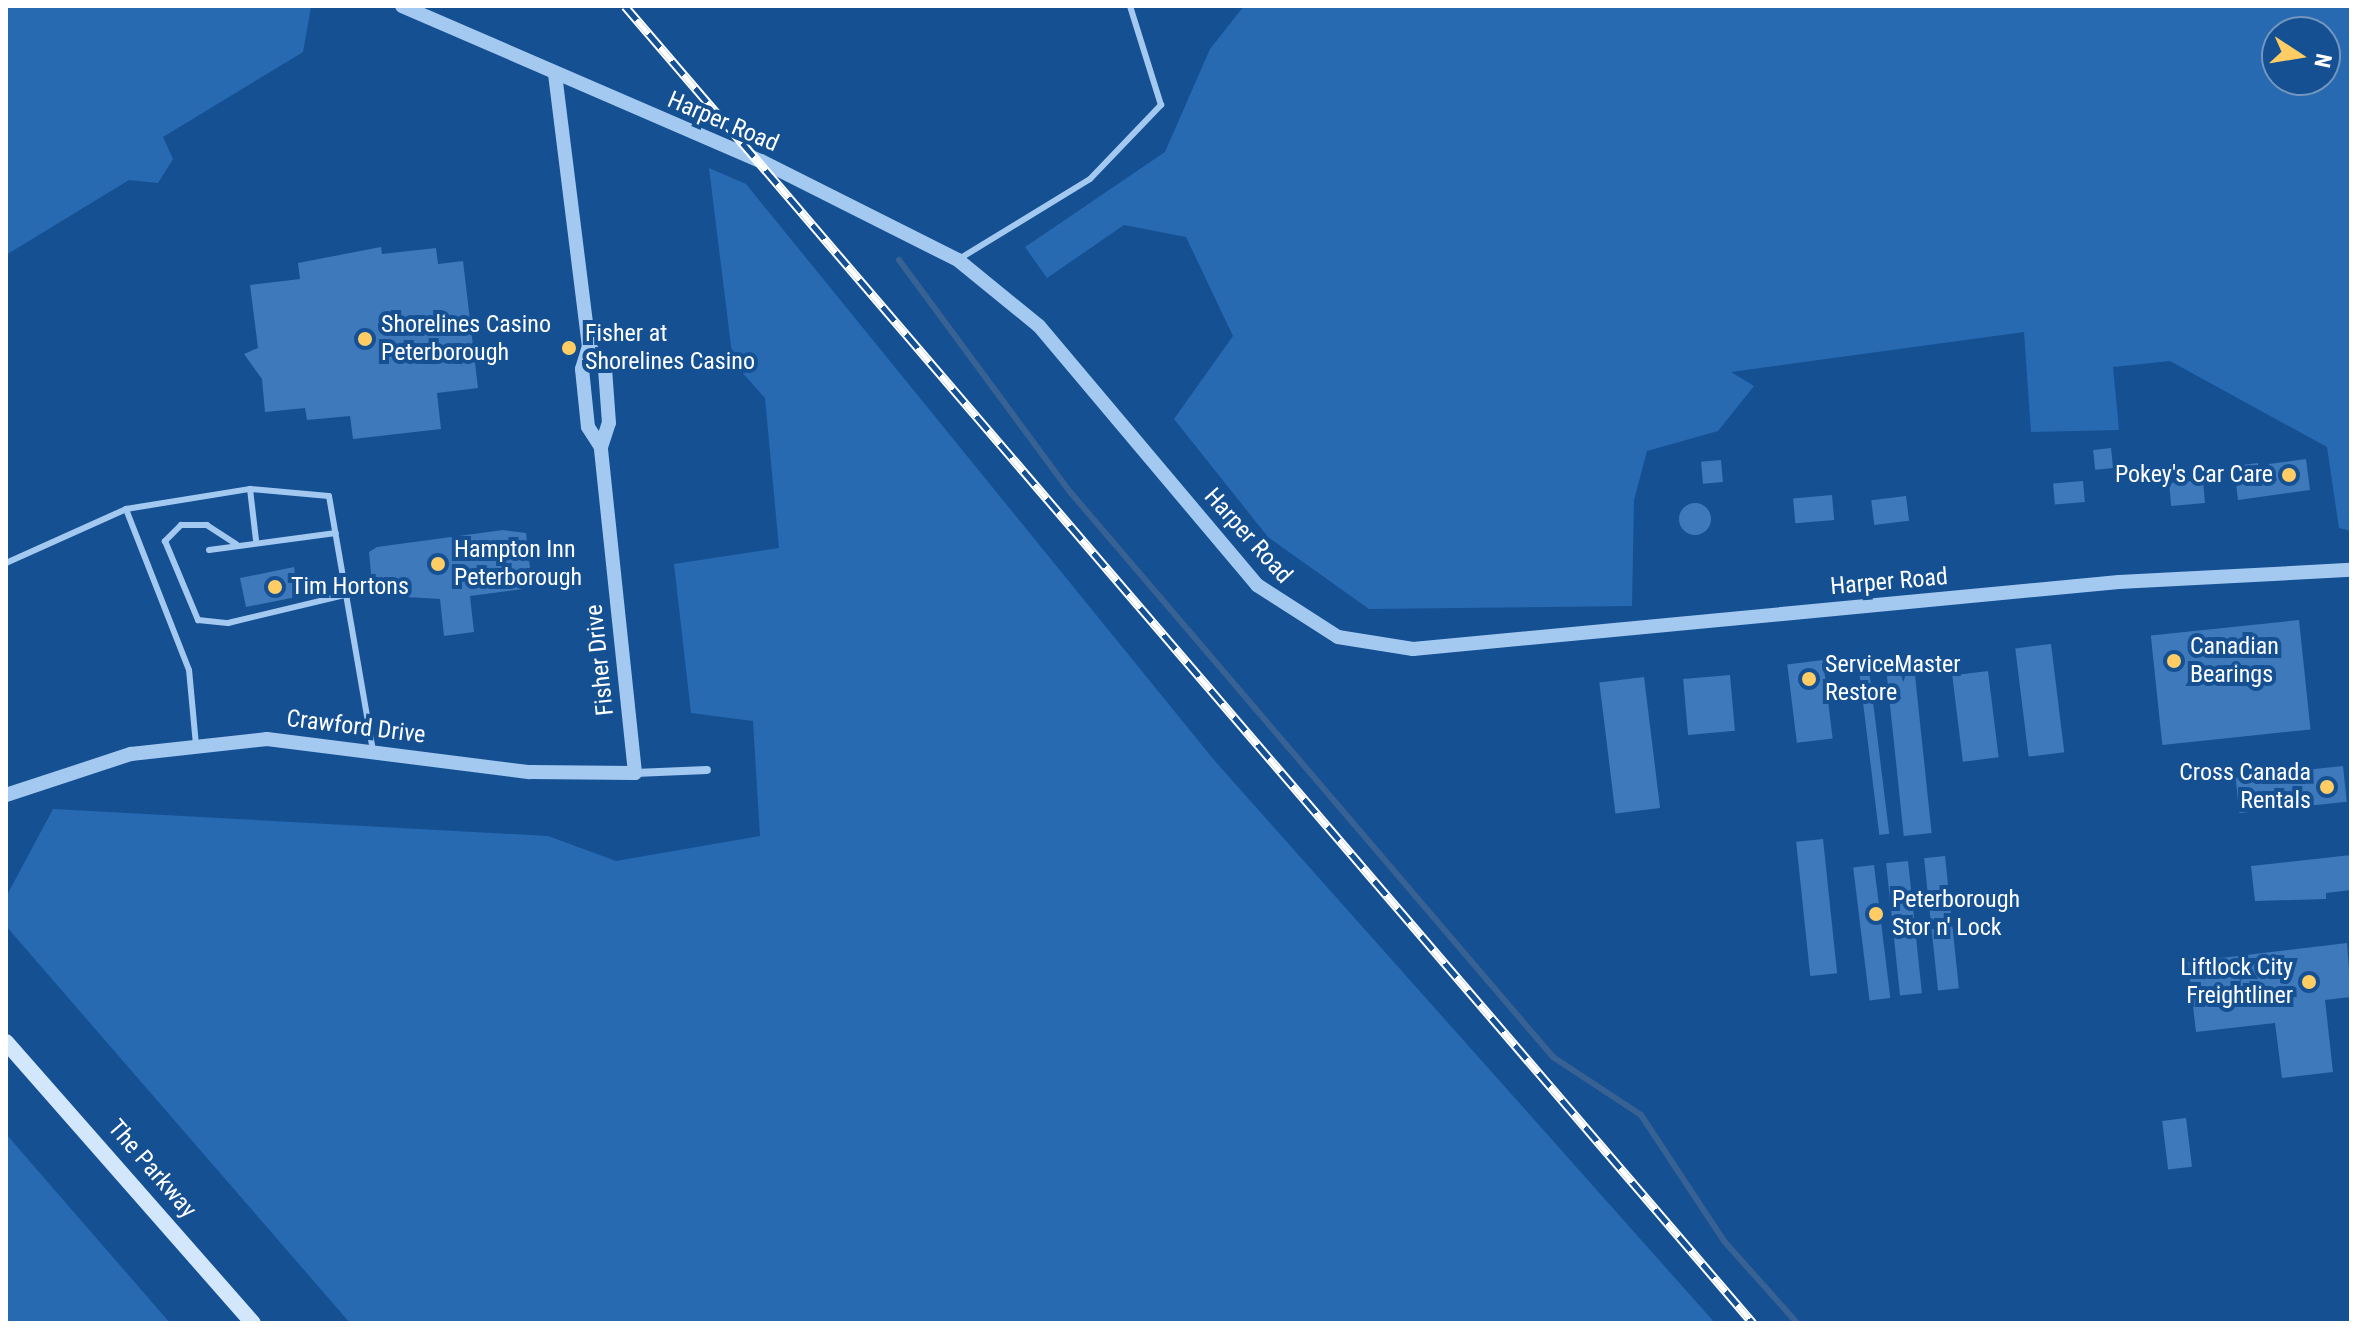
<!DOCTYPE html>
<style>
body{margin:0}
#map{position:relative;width:2357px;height:1329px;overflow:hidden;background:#155093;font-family:"Roboto Condensed",sans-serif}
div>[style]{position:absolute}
.green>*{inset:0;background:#276ab2}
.stream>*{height:6px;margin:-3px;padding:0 3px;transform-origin:3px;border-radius:3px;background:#376293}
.building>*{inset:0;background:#3d79bb;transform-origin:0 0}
.round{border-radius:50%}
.service>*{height:6px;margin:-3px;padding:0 3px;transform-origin:3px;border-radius:3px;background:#a4c9f1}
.minor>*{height:8px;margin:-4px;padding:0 4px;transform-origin:4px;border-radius:4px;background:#a4c9f1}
.tertiary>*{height:14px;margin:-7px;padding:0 7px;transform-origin:7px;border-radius:7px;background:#a4c9f1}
.secondary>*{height:16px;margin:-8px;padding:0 8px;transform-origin:8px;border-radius:8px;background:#d2e6fc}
.rail>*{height:9px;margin-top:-4.5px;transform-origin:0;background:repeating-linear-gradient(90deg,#155093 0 18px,#fff 0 36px);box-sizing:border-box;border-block:2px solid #fff}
.dots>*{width:22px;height:22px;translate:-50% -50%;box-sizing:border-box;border:4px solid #155093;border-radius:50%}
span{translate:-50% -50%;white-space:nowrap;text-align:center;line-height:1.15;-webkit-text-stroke:8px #155093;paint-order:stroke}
.street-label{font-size:24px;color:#fff}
.poi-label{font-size:24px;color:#fff}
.left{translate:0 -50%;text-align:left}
.right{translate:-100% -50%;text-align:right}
.frame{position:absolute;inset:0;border:8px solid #fff;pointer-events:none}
.north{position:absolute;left:2261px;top:16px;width:80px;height:80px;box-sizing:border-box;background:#155093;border:2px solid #7396be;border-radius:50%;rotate:102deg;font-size:22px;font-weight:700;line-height:32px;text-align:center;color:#fff}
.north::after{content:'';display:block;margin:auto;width:28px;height:36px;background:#ffcd64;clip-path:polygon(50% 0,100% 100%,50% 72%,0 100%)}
</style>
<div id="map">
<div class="green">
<i style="clip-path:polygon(6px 6px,310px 6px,311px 7px,303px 52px,163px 137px,173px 159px,158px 183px,129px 180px,6px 255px)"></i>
<i style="clip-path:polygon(evenodd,1244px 6px,2351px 6px,2351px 531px,2339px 528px,2327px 447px,2170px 361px,2113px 367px,2119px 430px,2031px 432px,2024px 332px,1731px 372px,1754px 386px,1718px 431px,1647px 451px,1634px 500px,1632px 606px,1369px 609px,1268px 537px,1174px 419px,1233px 336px,1186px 237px,1124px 225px,1047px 278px,1025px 247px,1165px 152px,1210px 49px,1244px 6px,2325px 32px,2325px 80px,2277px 80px,2277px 32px,2325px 32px)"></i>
<i style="clip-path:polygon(709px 168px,746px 184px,1214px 760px,1715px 1323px,350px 1323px,6px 926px,6px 897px,53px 809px,548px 836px,616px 861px,760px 836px,753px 721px,691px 713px,674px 564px,779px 548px,765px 398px,733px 362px)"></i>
<i style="clip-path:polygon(6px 1134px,170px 1323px,6px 1323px)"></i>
</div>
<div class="stream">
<i style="left:899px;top:260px;width:290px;rotate:53.6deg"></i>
<i style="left:1071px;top:493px;width:742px;rotate:49.48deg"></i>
<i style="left:1553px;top:1057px;width:105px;rotate:33.4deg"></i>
<i style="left:1641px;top:1115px;width:151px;rotate:56.6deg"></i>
<i style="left:1724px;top:1241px;width:110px;rotate:48.3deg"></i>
</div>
<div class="building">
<i style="clip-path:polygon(381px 247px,382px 254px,436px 248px,438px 264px,463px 261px,478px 388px,437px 393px,441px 429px,353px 439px,350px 416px,307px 420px,305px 408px,265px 412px,262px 379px,244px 354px,258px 348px,250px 285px,300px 279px,298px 263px)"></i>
<i style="left:2111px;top:448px;width:20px;height:18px;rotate:84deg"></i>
<i style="clip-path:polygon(2306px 459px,2310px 490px,2238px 500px,2234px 466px,2258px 463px,2259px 472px,2269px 471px,2269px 464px)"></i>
<i style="left:1721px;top:460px;width:22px;height:20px;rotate:85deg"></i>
<i style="left:2203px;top:480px;width:23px;height:34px;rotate:85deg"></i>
<i style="left:2083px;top:481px;width:21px;height:30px;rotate:85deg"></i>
<i style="left:1832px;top:495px;width:25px;height:39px;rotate:85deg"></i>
<i style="left:1906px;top:496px;width:25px;height:35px;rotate:83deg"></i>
<i class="round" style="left:1679px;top:503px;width:32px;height:32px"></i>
<i style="clip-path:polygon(503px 530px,526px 533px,531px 577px,522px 578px,523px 589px,470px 596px,474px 632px,444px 636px,440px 599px,373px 595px,369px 552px,377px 547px)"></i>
<i style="clip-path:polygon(294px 567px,296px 580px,307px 577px,311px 594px,246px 607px,240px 578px)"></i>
<i style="left:2299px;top:620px;width:110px;height:149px;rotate:84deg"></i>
<i style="left:2051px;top:644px;width:109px;height:36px;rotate:83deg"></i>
<i style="left:1913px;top:656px;width:178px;height:28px;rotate:84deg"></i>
<i style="left:1823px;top:660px;width:79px;height:36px;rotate:83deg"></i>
<i style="left:1868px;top:661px;width:174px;height:10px;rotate:83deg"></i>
<i style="left:1988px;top:671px;width:87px;height:36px;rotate:83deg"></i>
<i style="left:1730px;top:675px;width:56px;height:47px;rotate:85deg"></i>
<i style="left:1644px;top:677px;width:132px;height:45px;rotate:83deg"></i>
<i style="left:2343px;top:766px;width:36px;height:108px;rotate:84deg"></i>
<i style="left:1823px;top:839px;width:135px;height:27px;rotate:84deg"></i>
<i style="clip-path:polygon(2351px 855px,2351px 890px,2326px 893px,2326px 899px,2255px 901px,2251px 866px)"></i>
<i style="left:1945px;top:856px;width:133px;height:21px;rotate:84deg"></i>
<i style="left:1908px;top:861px;width:133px;height:22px;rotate:84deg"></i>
<i style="left:1874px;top:865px;width:134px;height:21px;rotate:83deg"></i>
<i style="clip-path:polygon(2347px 943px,2351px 997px,2325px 1000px,2333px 1072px,2282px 1078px,2275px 1023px,2196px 1032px,2188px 962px)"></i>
<i style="left:2186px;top:1118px;width:49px;height:24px;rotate:83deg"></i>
</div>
<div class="service">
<i style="left:959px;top:259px;width:153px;rotate:-31.4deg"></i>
<i style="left:1090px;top:179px;width:103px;rotate:-46.2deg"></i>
<i style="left:1161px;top:105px;width:104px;rotate:-107.4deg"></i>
<i style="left:250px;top:489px;width:51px;rotate:83.3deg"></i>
<i style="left:236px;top:544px;width:35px;rotate:-147deg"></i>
<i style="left:207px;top:525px;width:26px;rotate:180deg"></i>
<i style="left:181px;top:525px;width:23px;rotate:135deg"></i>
<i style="left:165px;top:541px;width:86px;rotate:67.3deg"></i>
<i style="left:198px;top:620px;width:30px;rotate:6deg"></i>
<i style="left:228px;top:623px;width:124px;rotate:-13.5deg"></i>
<i style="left:209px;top:550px;width:128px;rotate:-7.6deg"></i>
<i style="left:6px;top:563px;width:132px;rotate:-24.2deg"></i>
<i style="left:196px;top:745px;width:75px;rotate:-95.3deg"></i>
<i style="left:189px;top:670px;width:173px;rotate:-111.4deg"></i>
<i style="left:126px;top:509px;width:126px;rotate:-9.2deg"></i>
<i style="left:250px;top:489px;width:79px;rotate:5.1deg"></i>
<i style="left:329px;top:496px;width:258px;rotate:80.2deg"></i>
</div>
<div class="minor">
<i style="left:635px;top:773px;width:72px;rotate:-2.4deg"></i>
</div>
<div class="tertiary">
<i style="left:402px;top:6px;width:391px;rotate:23.4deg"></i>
<i style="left:761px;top:161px;width:220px;rotate:26.7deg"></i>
<i style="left:958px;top:260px;width:104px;rotate:39.2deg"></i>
<i style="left:1039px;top:326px;width:339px;rotate:49.9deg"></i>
<i style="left:1257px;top:585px;width:96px;rotate:32.7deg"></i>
<i style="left:1338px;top:637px;width:76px;rotate:9.1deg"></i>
<i style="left:1413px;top:649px;width:709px;rotate:-5.42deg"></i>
<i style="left:2119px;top:582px;width:232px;rotate:-3deg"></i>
<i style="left:555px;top:74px;width:274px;rotate:82.9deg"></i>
<i style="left:589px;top:346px;width:24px;rotate:107deg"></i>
<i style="left:582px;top:369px;width:58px;rotate:84.1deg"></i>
<i style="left:588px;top:427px;width:24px;rotate:57deg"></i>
<i style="left:6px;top:795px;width:132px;rotate:-18.2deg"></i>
<i style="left:131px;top:754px;width:137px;rotate:-6.3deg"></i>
<i style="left:267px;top:739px;width:265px;rotate:7.2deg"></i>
<i style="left:530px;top:772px;width:105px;rotate:0.5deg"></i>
<i style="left:635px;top:773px;width:328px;rotate:-96deg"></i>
<i style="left:601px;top:447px;width:25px;rotate:-72deg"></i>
<i style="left:609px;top:423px;width:55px;rotate:-94.2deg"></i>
<i style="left:605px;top:368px;width:27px;rotate:-126deg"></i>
</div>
<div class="secondary">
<i style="left:6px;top:1042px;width:374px;rotate:48.7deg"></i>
</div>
<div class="rail">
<i style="left:625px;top:6px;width:1734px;rotate:49.42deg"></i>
</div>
<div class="dots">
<i style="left:365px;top:339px;background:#ffcd64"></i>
<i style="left:569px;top:348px;background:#ffcd64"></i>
<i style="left:2289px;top:475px;background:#ffcd64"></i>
<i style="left:438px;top:564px;background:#ffcd64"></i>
<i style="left:275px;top:587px;background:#ffcd64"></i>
<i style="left:2174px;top:661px;background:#ffcd64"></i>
<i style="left:1809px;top:679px;background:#ffcd64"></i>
<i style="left:2327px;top:787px;background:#ffcd64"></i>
<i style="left:1876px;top:914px;background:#ffcd64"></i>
<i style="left:2309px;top:982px;background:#ffcd64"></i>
</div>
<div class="street-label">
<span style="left:723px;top:122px;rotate:23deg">Harper Road</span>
<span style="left:1248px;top:536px;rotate:48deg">Harper Road</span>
<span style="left:1889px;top:582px;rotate:-5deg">Harper Road</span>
<span style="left:600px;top:660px;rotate:-96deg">Fisher Drive</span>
<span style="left:356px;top:727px;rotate:7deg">Crawford Drive</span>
<span style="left:152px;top:1169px;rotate:49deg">The Parkway</span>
</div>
<div class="poi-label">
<span class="left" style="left:381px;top:339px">Shorelines Casino<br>Peterborough</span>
<span class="left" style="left:585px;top:348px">Fisher at<br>Shorelines Casino</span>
<span class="right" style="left:2273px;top:475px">Pokey's Car Care</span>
<span class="left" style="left:454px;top:564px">Hampton Inn<br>Peterborough</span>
<span class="left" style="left:291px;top:587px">Tim Hortons</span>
<span class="left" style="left:2190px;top:661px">Canadian<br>Bearings</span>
<span class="left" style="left:1825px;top:679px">ServiceMaster<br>Restore</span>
<span class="right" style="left:2311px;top:787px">Cross Canada<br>Rentals</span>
<span class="left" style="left:1892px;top:914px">Peterborough<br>Stor n' Lock</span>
<span class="right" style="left:2293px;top:982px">Liftlock City<br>Freightliner</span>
</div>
<div class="frame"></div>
<div class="north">N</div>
</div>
